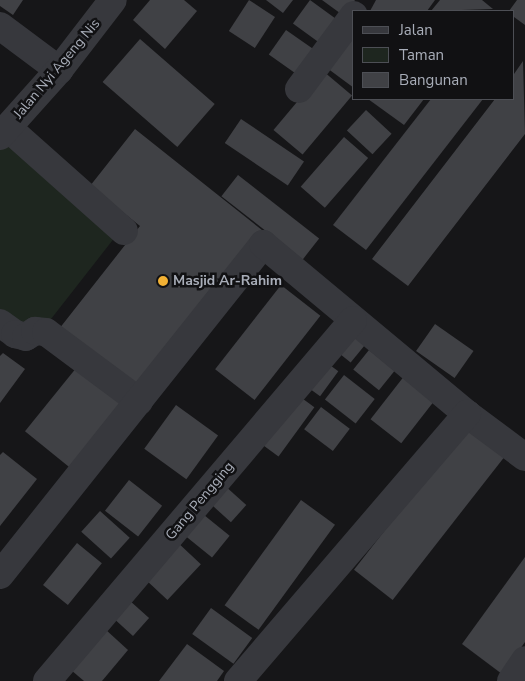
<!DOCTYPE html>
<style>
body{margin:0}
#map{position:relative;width:525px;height:681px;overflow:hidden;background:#161618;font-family:"Nunito Sans",sans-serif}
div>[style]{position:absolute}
.green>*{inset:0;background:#1e261f}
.building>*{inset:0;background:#404145;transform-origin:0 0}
.minor>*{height:28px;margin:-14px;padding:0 14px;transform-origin:14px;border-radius:14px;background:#37383d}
.dots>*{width:14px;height:14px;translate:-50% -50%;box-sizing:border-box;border:2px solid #111113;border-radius:50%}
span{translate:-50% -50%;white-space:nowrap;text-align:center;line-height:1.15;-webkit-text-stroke:5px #111113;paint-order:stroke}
.street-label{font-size:14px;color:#a8adb8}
.poi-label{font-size:14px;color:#a8adb8;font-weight:700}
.left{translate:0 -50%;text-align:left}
.legend{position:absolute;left:352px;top:10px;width:162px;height:90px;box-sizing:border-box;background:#111113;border:1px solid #4d4f55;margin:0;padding:6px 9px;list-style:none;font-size:15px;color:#a8adb8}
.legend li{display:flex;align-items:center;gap:10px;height:25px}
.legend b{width:25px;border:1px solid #4d4f55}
</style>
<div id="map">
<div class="green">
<i style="clip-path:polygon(9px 135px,119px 232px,44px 328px,0 318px,0 145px)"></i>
</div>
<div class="building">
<i style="clip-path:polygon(0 0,23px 0,13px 15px,0 6px)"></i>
<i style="clip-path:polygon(150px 0,184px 0,197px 11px,165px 49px,133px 20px)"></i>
<i style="left:249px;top:0;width:31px;height:37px;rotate:33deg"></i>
<i style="clip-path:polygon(266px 0,293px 0,283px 13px)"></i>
<i style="left:310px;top:0;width:37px;height:29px;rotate:36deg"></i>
<i style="clip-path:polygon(322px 0,355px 0,344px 16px)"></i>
<i style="clip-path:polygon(376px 0,435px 0,427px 11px,370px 11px)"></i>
<i style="clip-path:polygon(440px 0,482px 0,493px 9px,431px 11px)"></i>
<i style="clip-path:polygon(517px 0,525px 0,525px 25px,514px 17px,514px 11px,509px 11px)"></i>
<i style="left:286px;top:30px;width:35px;height:30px;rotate:35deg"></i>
<i style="clip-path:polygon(354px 31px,354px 88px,327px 68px)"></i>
<i style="left:140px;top:39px;width:99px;height:57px;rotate:41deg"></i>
<i style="clip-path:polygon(523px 61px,525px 134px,408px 286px,372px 259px,495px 99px,514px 99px,514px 74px)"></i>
<i style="left:323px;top:71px;width:38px;height:77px;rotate:40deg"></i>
<i style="clip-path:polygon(368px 99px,424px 99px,404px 125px)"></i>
<i style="clip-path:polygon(431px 99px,483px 99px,366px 250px,333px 225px)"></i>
<i style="left:366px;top:110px;width:35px;height:28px;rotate:43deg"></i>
<i style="left:241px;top:119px;width:76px;height:29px;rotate:34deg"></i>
<i style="clip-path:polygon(135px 129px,267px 234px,141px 393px,59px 329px,140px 226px,90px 186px)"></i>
<i style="left:344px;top:137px;width:32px;height:66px;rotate:41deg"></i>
<i style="left:238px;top:175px;width:103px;height:27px;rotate:38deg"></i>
<i style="left:281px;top:285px;width:50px;height:107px;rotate:38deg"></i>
<i style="left:435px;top:324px;width:47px;height:33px;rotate:35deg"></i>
<i style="left:351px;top:332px;width:19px;height:24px;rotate:39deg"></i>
<i style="left:369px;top:350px;width:33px;height:25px;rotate:39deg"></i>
<i style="clip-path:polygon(3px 353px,25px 369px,0 403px,0 356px)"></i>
<i style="left:81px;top:362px;width:60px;height:89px;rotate:39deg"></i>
<i style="left:327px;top:363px;width:14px;height:31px;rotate:36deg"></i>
<i style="left:344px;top:375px;width:39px;height:31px;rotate:38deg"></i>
<i style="left:405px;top:375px;width:39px;height:56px;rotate:38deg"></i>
<i style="left:299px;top:396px;width:19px;height:61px;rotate:36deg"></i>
<i style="left:176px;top:405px;width:52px;height:54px;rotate:36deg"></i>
<i style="left:321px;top:407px;width:36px;height:28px;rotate:37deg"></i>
<i style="left:471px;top:420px;width:49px;height:190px;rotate:38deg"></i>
<i style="clip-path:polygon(3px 452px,37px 479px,0 526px,0 455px)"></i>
<i style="left:129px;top:480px;width:42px;height:39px;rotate:38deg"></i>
<i style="left:224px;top:485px;width:30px;height:23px;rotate:42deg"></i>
<i style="left:301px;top:500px;width:42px;height:130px;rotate:36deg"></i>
<i style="left:100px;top:511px;width:40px;height:28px;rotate:42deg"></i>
<i style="left:204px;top:515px;width:33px;height:28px;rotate:39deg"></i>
<i style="left:176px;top:541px;width:34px;height:49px;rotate:43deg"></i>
<i style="left:77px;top:543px;width:32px;height:54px;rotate:39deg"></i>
<i style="clip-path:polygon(525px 557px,525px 642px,502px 674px,462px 644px)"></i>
<i style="left:129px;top:600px;width:27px;height:24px;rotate:42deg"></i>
<i style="left:211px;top:608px;width:51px;height:32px;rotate:36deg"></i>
<i style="clip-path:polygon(105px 629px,128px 650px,102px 681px,84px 681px,71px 670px)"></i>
<i style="clip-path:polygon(187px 644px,224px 671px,217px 681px,159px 681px)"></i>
</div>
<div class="minor">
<i style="left:0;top:26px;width:74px;rotate:36.7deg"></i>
<i style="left:299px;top:89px;width:92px;rotate:-53.4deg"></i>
<i style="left:8px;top:128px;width:155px;rotate:41.6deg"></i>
<i style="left:0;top:136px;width:89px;rotate:-48.2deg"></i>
<i style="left:59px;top:70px;width:88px;rotate:-52.4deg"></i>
<i style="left:0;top:323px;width:19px;rotate:36deg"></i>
<i style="left:15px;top:334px;width:11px;rotate:15deg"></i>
<i style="left:26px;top:337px;width:11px;rotate:-34deg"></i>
<i style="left:35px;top:331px;width:11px;rotate:5deg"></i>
<i style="left:46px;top:332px;width:116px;rotate:36.6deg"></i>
<i style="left:0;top:575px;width:423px;rotate:-51.5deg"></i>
<i style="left:263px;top:244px;width:266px;rotate:39.8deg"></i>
<i style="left:467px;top:414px;width:72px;rotate:36.6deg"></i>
<i style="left:47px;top:681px;width:473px;rotate:-49.7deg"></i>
<i style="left:238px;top:681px;width:352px;rotate:-49.4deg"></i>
<i style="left:511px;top:681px;width:25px;rotate:-56deg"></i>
</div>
<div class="dots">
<i style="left:163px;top:281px;background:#f2b134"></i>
</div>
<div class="street-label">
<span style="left:57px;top:69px;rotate:-50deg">Jalan Nyi Ageng Nis</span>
<span style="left:200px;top:501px;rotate:-50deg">Gang Pengging</span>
</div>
<div class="poi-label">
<span class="left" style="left:173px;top:281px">Masjid Ar-Rahim</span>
</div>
<ul class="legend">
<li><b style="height:6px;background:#37383d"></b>Jalan</li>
<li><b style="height:14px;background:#1e261f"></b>Taman</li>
<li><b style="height:14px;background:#404145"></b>Bangunan</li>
</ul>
</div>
